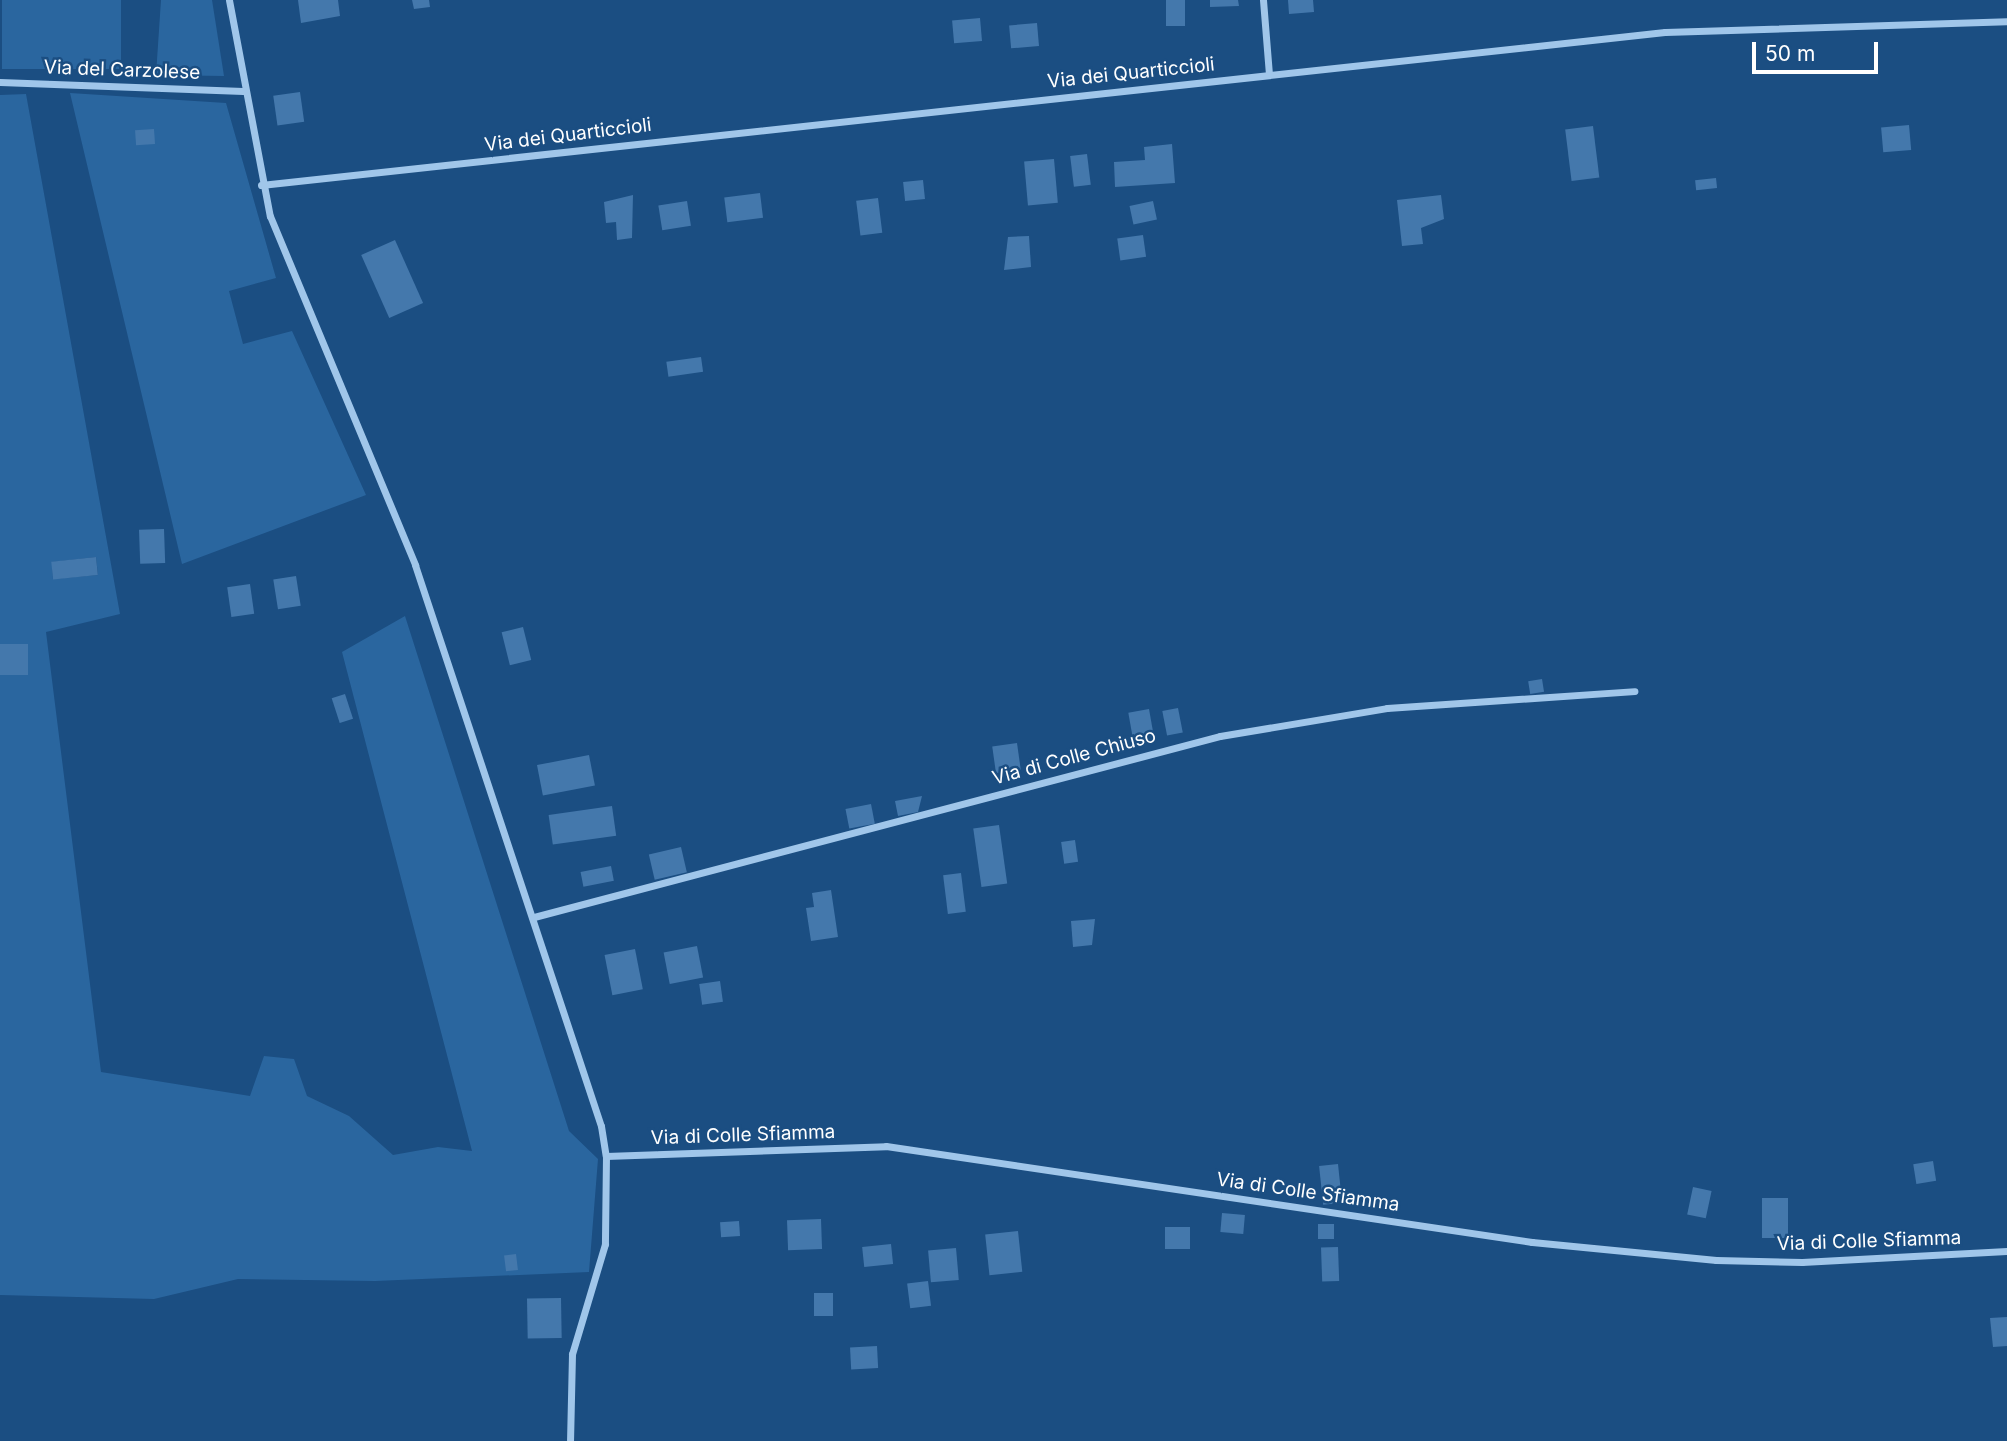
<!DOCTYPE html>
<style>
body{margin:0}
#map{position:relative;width:2007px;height:1441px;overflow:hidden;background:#1b4e82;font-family:Inter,sans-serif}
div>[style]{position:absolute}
.green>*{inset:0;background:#2a669f;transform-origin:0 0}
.building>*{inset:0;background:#4478ac;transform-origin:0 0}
.minor>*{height:7px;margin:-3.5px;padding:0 3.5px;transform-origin:3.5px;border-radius:3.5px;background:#a0c6ea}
span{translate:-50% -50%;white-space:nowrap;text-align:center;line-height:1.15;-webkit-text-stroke:5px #1b4e82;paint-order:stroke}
.street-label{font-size:19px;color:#fff}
.scale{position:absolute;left:1752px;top:42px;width:126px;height:32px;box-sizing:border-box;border:4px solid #fff;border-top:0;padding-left:9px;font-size:21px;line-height:24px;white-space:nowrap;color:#fff;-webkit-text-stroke:5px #1b4e82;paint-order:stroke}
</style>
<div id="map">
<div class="green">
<i style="left:2px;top:0;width:119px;height:69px"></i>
<i style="clip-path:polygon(161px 0,212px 0,224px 76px,156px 75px)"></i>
<i style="clip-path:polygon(70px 93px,226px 103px,276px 278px,229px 291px,243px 344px,292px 331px,366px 495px,182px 564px)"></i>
<i style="clip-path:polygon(evenodd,26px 94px,120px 614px,46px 632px,101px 1072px,250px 1096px,264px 1056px,294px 1059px,307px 1096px,349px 1116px,393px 1155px,438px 1147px,472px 1151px,342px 652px,405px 616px,569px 1131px,598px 1159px,589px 1272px,375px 1281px,238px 1279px,154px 1299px,0 1295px,0 675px,28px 675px,28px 644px,0 644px,0 95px,26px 94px,96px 557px,98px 575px,53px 579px,52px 562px,96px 557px)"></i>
</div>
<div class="building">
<i style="clip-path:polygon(298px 0,338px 0,340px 16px,301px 23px)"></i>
<i style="clip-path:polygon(412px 0,429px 0,430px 7px,414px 9px)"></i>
<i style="left:1166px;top:0;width:19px;height:26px"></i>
<i style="clip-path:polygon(1210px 0,1238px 0,1239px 6px,1210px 7px)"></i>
<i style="clip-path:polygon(1288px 0,1313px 0,1314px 12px,1289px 14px)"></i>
<i style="left:980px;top:18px;width:23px;height:28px;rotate:85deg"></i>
<i style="left:1037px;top:23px;width:23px;height:28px;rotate:85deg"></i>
<i style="left:300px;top:92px;width:30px;height:27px;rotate:82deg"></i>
<i style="left:1909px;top:125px;width:25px;height:28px;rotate:85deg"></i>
<i style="left:1593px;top:126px;width:52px;height:28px;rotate:83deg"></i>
<i style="left:154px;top:129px;width:15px;height:19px;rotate:86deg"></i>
<i style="clip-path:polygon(1172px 144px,1175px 183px,1115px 187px,1114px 162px,1145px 160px,1144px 147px)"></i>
<i style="left:1087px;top:154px;width:31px;height:17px;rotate:83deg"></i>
<i style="left:1054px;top:159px;width:44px;height:30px;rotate:85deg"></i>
<i style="left:1716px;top:178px;width:10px;height:21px;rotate:84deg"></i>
<i style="left:923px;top:180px;width:19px;height:20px;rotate:84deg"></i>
<i style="left:760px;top:193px;width:25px;height:36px;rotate:83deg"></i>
<i style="clip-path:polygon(633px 195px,632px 238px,617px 240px,616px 222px,606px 223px,604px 202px)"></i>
<i style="clip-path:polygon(1441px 195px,1444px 219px,1421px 228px,1423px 244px,1402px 246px,1397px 200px)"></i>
<i style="left:878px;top:198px;width:35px;height:22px;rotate:83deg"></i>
<i style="left:687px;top:201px;width:25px;height:29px;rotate:81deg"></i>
<i style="left:1153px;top:201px;width:19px;height:24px;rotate:78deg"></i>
<i style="left:1143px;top:235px;width:22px;height:26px;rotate:82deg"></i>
<i style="clip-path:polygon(1029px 236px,1031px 267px,1004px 270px,1008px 237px)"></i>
<i style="left:395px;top:240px;width:69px;height:37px;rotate:66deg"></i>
<i style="left:701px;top:357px;width:15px;height:35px;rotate:82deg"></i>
<i style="left:164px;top:529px;width:34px;height:25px;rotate:88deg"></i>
<i style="left:96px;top:557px;width:18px;height:45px;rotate:84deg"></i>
<i style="left:296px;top:576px;width:30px;height:23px;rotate:81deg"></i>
<i style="left:250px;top:584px;width:30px;height:23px;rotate:82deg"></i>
<i style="left:523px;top:627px;width:34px;height:22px;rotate:76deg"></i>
<i style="left:0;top:644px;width:28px;height:31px"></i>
<i style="left:1542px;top:679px;width:13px;height:14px;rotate:81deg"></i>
<i style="left:345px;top:694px;width:26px;height:14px;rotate:72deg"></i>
<i style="left:1178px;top:708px;width:25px;height:16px;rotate:79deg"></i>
<i style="left:1149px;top:709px;width:27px;height:21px;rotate:80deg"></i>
<i style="left:1017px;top:743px;width:27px;height:25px;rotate:82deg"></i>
<i style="left:589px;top:755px;width:31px;height:53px;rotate:79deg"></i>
<i style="clip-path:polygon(922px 796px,918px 812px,898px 816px,895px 801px)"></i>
<i style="left:871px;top:804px;width:20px;height:26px;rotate:79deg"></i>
<i style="left:612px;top:806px;width:30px;height:64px;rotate:82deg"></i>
<i style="left:999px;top:825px;width:59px;height:26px;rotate:82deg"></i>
<i style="left:1075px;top:840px;width:22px;height:14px;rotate:82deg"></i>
<i style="left:681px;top:847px;width:26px;height:33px;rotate:77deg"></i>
<i style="left:611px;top:866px;width:15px;height:31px;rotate:79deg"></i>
<i style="left:961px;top:873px;width:39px;height:18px;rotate:83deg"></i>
<i style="clip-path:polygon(831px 890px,838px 937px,811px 941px,806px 908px,814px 907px,812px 893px)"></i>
<i style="clip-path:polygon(1095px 919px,1092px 945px,1073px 947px,1071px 921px)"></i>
<i style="left:697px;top:946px;width:32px;height:34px;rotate:79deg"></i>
<i style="left:635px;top:949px;width:41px;height:31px;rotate:79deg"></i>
<i style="left:720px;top:981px;width:21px;height:21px;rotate:82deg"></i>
<i style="left:1933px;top:1161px;width:20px;height:20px;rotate:81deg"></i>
<i style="left:1338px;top:1164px;width:39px;height:19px;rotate:84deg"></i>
<i style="left:1693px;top:1187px;width:19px;height:28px;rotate:12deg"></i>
<i style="left:1762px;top:1198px;width:26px;height:40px"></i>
<i style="left:1222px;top:1213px;width:23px;height:19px;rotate:5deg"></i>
<i style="left:821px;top:1219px;width:30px;height:34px;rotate:88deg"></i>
<i style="left:739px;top:1221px;width:15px;height:19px;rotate:86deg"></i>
<i style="left:1318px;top:1224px;width:16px;height:15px"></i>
<i style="left:1165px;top:1227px;width:25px;height:22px"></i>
<i style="left:1018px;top:1231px;width:41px;height:33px;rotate:84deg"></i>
<i style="left:891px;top:1244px;width:20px;height:29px;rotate:84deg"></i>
<i style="left:1338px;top:1247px;width:34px;height:17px;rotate:88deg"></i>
<i style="left:956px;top:1248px;width:32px;height:28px;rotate:85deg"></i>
<i style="left:516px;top:1254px;width:16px;height:12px;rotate:83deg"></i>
<i style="left:928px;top:1281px;width:25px;height:21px;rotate:83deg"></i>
<i style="left:814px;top:1293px;width:19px;height:23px"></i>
<i style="left:561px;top:1298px;width:40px;height:34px;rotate:89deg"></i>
<i style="clip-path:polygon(2007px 1317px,2007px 1346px,1993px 1347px,1990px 1318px)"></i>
<i style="left:877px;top:1346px;width:22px;height:27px;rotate:87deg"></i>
</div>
<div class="minor">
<i style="left:229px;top:0;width:220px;rotate:79.3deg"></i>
<i style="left:270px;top:216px;width:378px;rotate:67.4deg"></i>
<i style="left:415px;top:565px;width:591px;rotate:71.66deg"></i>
<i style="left:601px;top:1126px;width:30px;rotate:81deg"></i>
<i style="left:606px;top:1156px;width:88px;rotate:90.7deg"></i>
<i style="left:605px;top:1244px;width:115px;rotate:106.7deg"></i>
<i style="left:572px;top:1354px;width:87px;rotate:91.3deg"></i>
<i style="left:1263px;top:0;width:74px;rotate:85.4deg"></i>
<i style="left:0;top:82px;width:243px;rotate:2.1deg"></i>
<i style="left:261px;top:185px;width:1412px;rotate:-6.22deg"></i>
<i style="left:1665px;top:32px;width:342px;rotate:-1.8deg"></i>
<i style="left:534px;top:917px;width:709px;rotate:-14.78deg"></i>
<i style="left:1220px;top:736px;width:169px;rotate:-9.5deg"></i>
<i style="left:1387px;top:708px;width:248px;rotate:-3.9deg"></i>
<i style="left:606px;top:1156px;width:280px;rotate:-2deg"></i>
<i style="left:886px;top:1146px;width:653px;rotate:8.45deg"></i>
<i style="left:1532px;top:1242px;width:185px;rotate:5.6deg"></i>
<i style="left:1716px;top:1260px;width:86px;rotate:1.3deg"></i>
<i style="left:1802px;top:1262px;width:205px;rotate:-3.1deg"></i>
</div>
<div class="street-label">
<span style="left:122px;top:70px;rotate:2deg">Via del Carzolese</span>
<span style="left:1131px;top:73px;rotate:-6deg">Via dei Quarticcioli</span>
<span style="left:568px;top:135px;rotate:-7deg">Via dei Quarticcioli</span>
<span style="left:1074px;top:757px;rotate:-15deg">Via di Colle Chiuso</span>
<span style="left:743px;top:1135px;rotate:-2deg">Via di Colle Sfiamma</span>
<span style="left:1308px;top:1192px;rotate:8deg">Via di Colle Sfiamma</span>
<span style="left:1869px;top:1241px;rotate:-2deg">Via di Colle Sfiamma</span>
</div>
<div class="scale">50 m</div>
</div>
